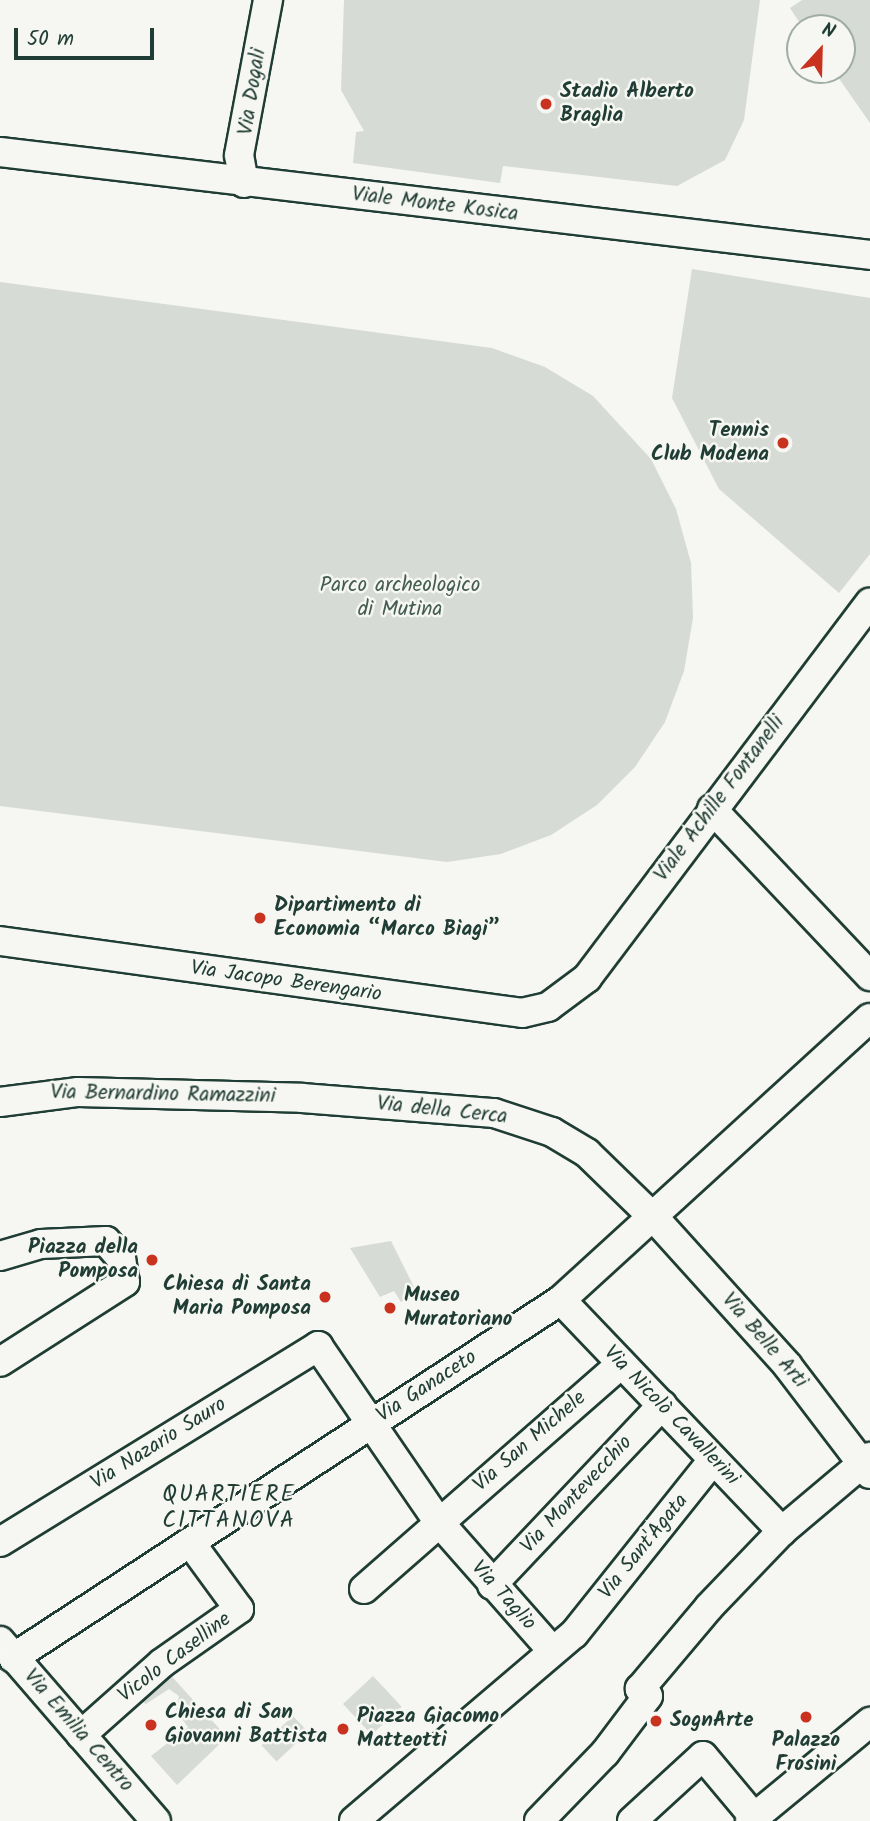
<!DOCTYPE html>
<meta charset="utf-8">
<style>
body{margin:0}
#map{position:relative;width:870px;height:1821px;overflow:hidden;background:#f6f6f2;font-family:Kalam,sans-serif}
div>[style]{position:absolute}
.green>*{inset:0;background:#d6dbd6;transform-origin:0 0}
.roads{filter:drop-shadow(2px 0 #1f3d34) drop-shadow(-2px 0 #1f3d34) drop-shadow(0 2px #1f3d34) drop-shadow(0 -2px #1f3d34)}
.minor>*{height:28px;margin:-14px;padding:0 14px;transform-origin:14px;border-radius:14px;background:#f6f6f2}
.dots>*{width:19px;height:19px;translate:-50% -50%;box-sizing:border-box;border:4px solid #f6f6f2;border-radius:50%}
span{translate:-50% -50%;white-space:nowrap;text-align:center;line-height:1.15;-webkit-text-stroke:5px #f6f6f2;paint-order:stroke}
.street-label{font-size:21px;color:#1f3d34}
.poi-label{font-size:21px;color:#1f3d34;font-weight:700}
.left{translate:0 -50%;text-align:left}
.right{translate:-100% -50%;text-align:right}
.park-label{font-size:21px;color:#445d54}
.neighbourhood-label{font-size:23px;color:#1f3d34;letter-spacing:2px}
.north{position:absolute;left:786px;top:14px;width:70px;height:70px;box-sizing:border-box;background:#f6f6f2;border:2px solid #a0aca6;border-radius:50%;rotate:22deg;font-size:19px;font-weight:700;line-height:28px;text-align:center;color:#1f3d34}
.north::after{content:'';display:block;margin:auto;width:24px;height:32px;background:#c8321e;clip-path:polygon(50% 0,100% 100%,50% 72%,0 100%)}
.scale{position:absolute;left:14px;top:28px;width:140px;height:32px;box-sizing:border-box;border:4px solid #1f3d34;border-top:0;padding-left:9px;font-size:21px;line-height:24px;white-space:nowrap;color:#1f3d34;-webkit-text-stroke:5px #f6f6f2;paint-order:stroke}
</style>
<div id="map">
<div class="green">
<i style="clip-path:polygon(344px 0,760px 0,744px 120px,725px 160px,677px 186px,503px 166px,500px 183px,353px 163px,356px 132px,364px 131px,341px 90px)"></i>
<i style="clip-path:polygon(802px 0,870px 0,870px 123px,833px 70px,842px 70px,842px 28px,803px 28px,790px 8px)"></i>
<i style="clip-path:polygon(692px 269px,870px 298px,870px 554px,839px 593px,719px 489px,672px 398px)"></i>
<i style="clip-path:polygon(0 282px,492px 348px,545px 367px,593px 396px,651px 459px,676px 509px,691px 563px,693px 618px,684px 671px,665px 722px,635px 767px,597px 805px,551px 835px,501px 854px,447px 862px,0 806px)"></i>
<i style="clip-path:polygon(391px 1241px,417px 1293px,401px 1302px,394px 1291px,380px 1297px,350px 1248px)"></i>
<i style="clip-path:polygon(164px 1668px,227px 1737px,177px 1785px,151px 1756px,188px 1727px,176px 1711px,179px 1696px,169px 1689px,146px 1704px,139px 1700px)"></i>
<i style="left:373px;top:1676px;width:42px;height:41px;rotate:47deg"></i>
<i style="left:293px;top:1716px;width:22px;height:43px;rotate:47deg"></i>
</div>
<div class="roads">
<div class="minor">
<i style="left:0;top:152px;width:876px;rotate:6.75deg"></i>
<i style="left:244px;top:183px;width:28px;rotate:-100deg"></i>
<i style="left:239px;top:155px;width:158px;rotate:-79.4deg"></i>
<i style="left:712px;top:809px;width:230px;rotate:46.6deg"></i>
<i style="left:0;top:941px;width:527px;rotate:7.85deg"></i>
<i style="left:522px;top:1013px;width:27px;rotate:-13deg"></i>
<i style="left:548px;top:1007px;width:49px;rotate:-36.6deg"></i>
<i style="left:587px;top:978px;width:470px;rotate:-53deg"></i>
<i style="left:0;top:1102px;width:79px;rotate:-7.3deg"></i>
<i style="left:78px;top:1092px;width:224px;rotate:1.5deg"></i>
<i style="left:302px;top:1098px;width:193px;rotate:4.5deg"></i>
<i style="left:494px;top:1113px;width:61px;rotate:18.1deg"></i>
<i style="left:552px;top:1132px;width:41px;rotate:31deg"></i>
<i style="left:587px;top:1153px;width:99px;rotate:44.2deg"></i>
<i style="left:658px;top:1222px;width:193px;rotate:47.9deg"></i>
<i style="left:787px;top:1365px;width:137px;rotate:52.7deg"></i>
<i style="left:0;top:1256px;width:43px;rotate:-16.3deg"></i>
<i style="left:41px;top:1244px;width:65px;rotate:-2.6deg"></i>
<i style="left:106px;top:1241px;width:23px;rotate:49deg"></i>
<i style="left:121px;top:1258px;width:24px;rotate:81deg"></i>
<i style="left:125px;top:1282px;width:148px;rotate:147.4deg"></i>
<i style="left:561px;top:1300px;width:320px;rotate:46.3deg"></i>
<i style="left:0;top:1542px;width:374px;rotate:-31.6deg"></i>
<i style="left:318px;top:1346px;width:212px;rotate:55.6deg"></i>
<i style="left:438px;top:1521px;width:171px;rotate:48.6deg"></i>
<i style="left:492px;top:1585px;width:248px;rotate:-46.6deg"></i>
<i style="left:364px;top:1589px;width:342px;rotate:-41.2deg"></i>
<i style="left:0;top:1641px;width:238px;rotate:49.1deg"></i>
<i style="left:13px;top:1658px;width:655px;rotate:-33.16deg"></i>
<i style="left:561px;top:1300px;width:418px;rotate:-42.4deg"></i>
<i style="left:81px;top:1735px;width:108px;rotate:-41.6deg"></i>
<i style="left:162px;top:1663px;width:94px;rotate:-35deg"></i>
<i style="left:239px;top:1609px;width:83px;rotate:-126.2deg"></i>
<i style="left:354px;top:1821px;width:289px;rotate:-40.4deg"></i>
<i style="left:574px;top:1634px;width:223px;rotate:-51.4deg"></i>
<i style="left:539px;top:1821px;width:95px;rotate:-45.9deg"></i>
<i style="left:605px;top:1753px;width:71px;rotate:-53deg"></i>
<i style="left:648px;top:1696px;width:11px;rotate:-139deg"></i>
<i style="left:640px;top:1689px;width:107px;rotate:-49.9deg"></i>
<i style="left:709px;top:1607px;width:105px;rotate:-46.2deg"></i>
<i style="left:782px;top:1531px;width:115px;rotate:-40.1deg"></i>
<i style="left:632px;top:1821px;width:96px;rotate:-42.5deg"></i>
<i style="left:703px;top:1756px;width:80px;rotate:50.1deg"></i>
<i style="left:750px;top:1821px;width:156px;rotate:-39.5deg"></i>
</div>
</div>
<div class="dots">
<i style="left:546px;top:104px;background:#c8321e"></i>
<i style="left:783px;top:443px;background:#c8321e"></i>
<i style="left:260px;top:918px;background:#c8321e"></i>
<i style="left:152px;top:1260px;background:#c8321e"></i>
<i style="left:325px;top:1297px;background:#c8321e"></i>
<i style="left:390px;top:1308px;background:#c8321e"></i>
<i style="left:806px;top:1717px;background:#c8321e"></i>
<i style="left:656px;top:1721px;background:#c8321e"></i>
<i style="left:151px;top:1725px;background:#c8321e"></i>
<i style="left:343px;top:1729px;background:#c8321e"></i>
</div>
<div class="street-label">
<span style="left:253px;top:92px;rotate:-81deg">Via Dogali</span>
<span style="left:435px;top:205px;rotate:7deg">Viale Monte Kosica</span>
<span style="left:720px;top:799px;rotate:-53deg">Viale Achille Fontanelli</span>
<span style="left:286px;top:982px;rotate:8deg">Via Jacopo Berengario</span>
<span style="left:163px;top:1095px;rotate:1deg">Via Bernardino Ramazzini</span>
<span style="left:442px;top:1111px;rotate:6deg">Via della Cerca</span>
<span style="left:764px;top:1341px;rotate:49deg">Via Belle Arti</span>
<span style="left:427px;top:1387px;rotate:-33deg">Via Ganaceto</span>
<span style="left:671px;top:1416px;rotate:46deg">Via Nicolò Cavallerini</span>
<span style="left:530px;top:1442px;rotate:-41deg">Via San Michele</span>
<span style="left:159px;top:1444px;rotate:-32deg">Via Nazario Sauro</span>
<span style="left:577px;top:1495px;rotate:-47deg">Via Montevecchio</span>
<span style="left:644px;top:1547px;rotate:-51deg">Via Sant'Agata</span>
<span style="left:503px;top:1596px;rotate:48deg">Via Taglio</span>
<span style="left:175px;top:1658px;rotate:-37deg">Vicolo Caselline</span>
<span style="left:78px;top:1731px;rotate:49deg">Via Emilia Centro</span>
</div>
<div class="poi-label">
<span class="left" style="left:560px;top:104px">Stadio Alberto<br>Braglia</span>
<span class="right" style="left:769px;top:443px">Tennis<br>Club Modena</span>
<span class="left" style="left:274px;top:918px">Dipartimento di<br>Economia “Marco Biagi”</span>
<span class="right" style="left:138px;top:1260px">Piazza della<br>Pomposa</span>
<span class="right" style="left:311px;top:1297px">Chiesa di Santa<br>Maria Pomposa</span>
<span class="left" style="left:404px;top:1308px">Museo<br>Muratoriano</span>
<span class="left" style="left:165px;top:1725px">Chiesa di San<br>Giovanni Battista</span>
<span class="left" style="left:357px;top:1729px">Piazza Giacomo<br>Matteotti</span>
<span class="left" style="left:670px;top:1721px">SognArte</span>
<span style="left:806px;top:1753px">Palazzo<br>Frosini</span>
</div>
<div class="park-label">
<span style="left:400px;top:598px">Parco archeologico<br>di Mutina</span>
</div>
<div class="neighbourhood-label">
<span style="left:229px;top:1508px">QUARTIERE<br>CITTANOVA</span>
</div>
<div class="north">N</div>
<div class="scale">50 m</div>
</div>
